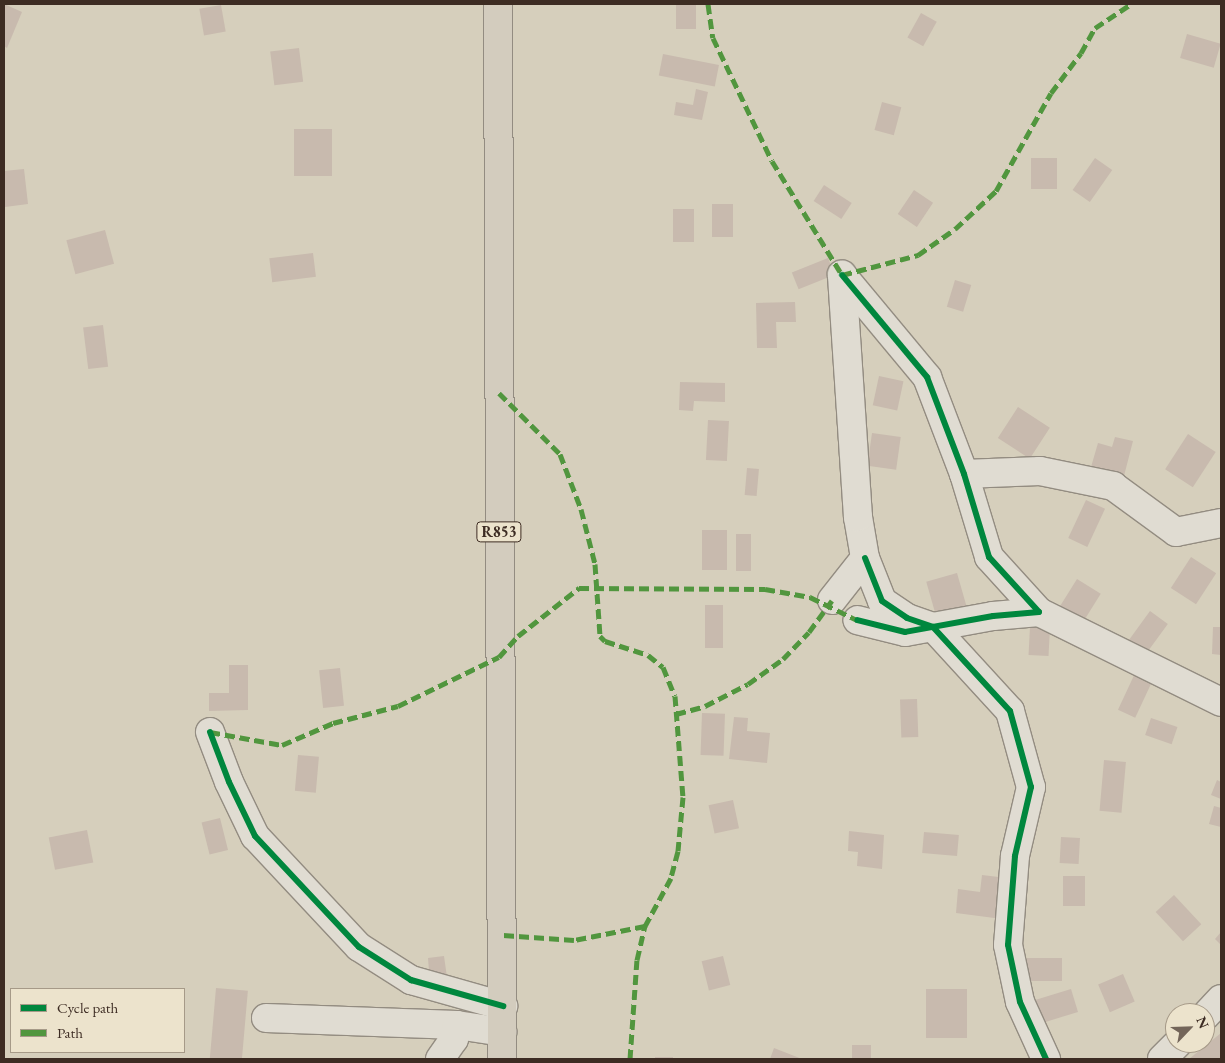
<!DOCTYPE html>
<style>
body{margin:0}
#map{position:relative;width:1225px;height:1063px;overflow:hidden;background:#d6cfbc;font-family:"EB Garamond",serif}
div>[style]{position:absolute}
.building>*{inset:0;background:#c8baae;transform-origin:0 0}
.roads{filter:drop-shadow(1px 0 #938c81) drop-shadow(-1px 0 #938c81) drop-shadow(0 1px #938c81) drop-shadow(0 -1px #938c81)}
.street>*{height:28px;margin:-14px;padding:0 14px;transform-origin:14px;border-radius:14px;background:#e0dcd2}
.primary>*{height:28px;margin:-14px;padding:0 14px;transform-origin:14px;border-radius:14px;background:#d3ccbe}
.quiet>*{height:5px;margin-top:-2.5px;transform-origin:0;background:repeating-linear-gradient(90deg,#51963e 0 10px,transparent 0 15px)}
.cycleway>*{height:6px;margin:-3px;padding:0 3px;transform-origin:3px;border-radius:3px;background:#00873e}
span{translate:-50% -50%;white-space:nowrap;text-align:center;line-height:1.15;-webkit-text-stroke:5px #ece3cc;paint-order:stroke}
.shield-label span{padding:1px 4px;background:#ece3cc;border:1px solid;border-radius:4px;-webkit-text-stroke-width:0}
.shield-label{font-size:15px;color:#3d2c23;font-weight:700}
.frame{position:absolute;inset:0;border:5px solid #3d2c23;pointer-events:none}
.legend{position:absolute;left:10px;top:988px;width:175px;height:65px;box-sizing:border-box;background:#ece3cc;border:1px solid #a69a88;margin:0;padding:6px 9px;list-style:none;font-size:15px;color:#3d2c23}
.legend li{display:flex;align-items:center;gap:10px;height:25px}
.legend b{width:25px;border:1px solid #a69a88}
.north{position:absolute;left:1165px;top:1003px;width:50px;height:50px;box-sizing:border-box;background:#ece3cc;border:1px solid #a69a88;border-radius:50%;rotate:66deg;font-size:14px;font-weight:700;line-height:20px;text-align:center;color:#3d2c23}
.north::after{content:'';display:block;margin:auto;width:18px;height:22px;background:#736559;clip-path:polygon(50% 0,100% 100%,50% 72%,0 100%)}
</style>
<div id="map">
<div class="building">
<i style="clip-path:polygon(4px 4px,22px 12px,7px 48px,4px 46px)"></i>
<i style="left:676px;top:4px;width:20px;height:25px"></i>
<i style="left:221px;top:5px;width:27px;height:22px;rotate:80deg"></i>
<i style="left:921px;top:13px;width:18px;height:28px;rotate:29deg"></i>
<i style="left:1187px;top:34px;width:35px;height:25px;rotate:16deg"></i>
<i style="left:299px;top:48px;width:34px;height:29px;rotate:83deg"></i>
<i style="left:663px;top:54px;width:57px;height:22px;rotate:11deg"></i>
<i style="clip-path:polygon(696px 89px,708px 92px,702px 120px,674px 115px,676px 102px,693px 105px)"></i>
<i style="left:882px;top:102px;width:20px;height:29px;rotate:15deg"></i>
<i style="left:294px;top:129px;width:38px;height:47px"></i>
<i style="left:1031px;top:158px;width:26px;height:31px"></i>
<i style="left:1095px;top:158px;width:21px;height:39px;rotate:35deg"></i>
<i style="clip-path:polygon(24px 169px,28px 204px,5px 207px,4px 171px)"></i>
<i style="left:824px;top:185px;width:33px;height:19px;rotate:33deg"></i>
<i style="left:914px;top:190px;width:23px;height:29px;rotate:34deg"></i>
<i style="left:733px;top:204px;width:33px;height:21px;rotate:90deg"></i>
<i style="left:673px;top:209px;width:21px;height:33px"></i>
<i style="left:105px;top:230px;width:35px;height:40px;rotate:75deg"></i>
<i style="left:313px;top:253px;width:24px;height:44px;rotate:83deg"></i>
<i style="left:828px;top:258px;width:18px;height:39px;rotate:68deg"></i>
<i style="left:955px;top:280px;width:17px;height:28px;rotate:17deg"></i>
<i style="clip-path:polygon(795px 302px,796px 322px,776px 322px,777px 348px,757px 348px,756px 303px)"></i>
<i style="left:103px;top:325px;width:42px;height:20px;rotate:83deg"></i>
<i style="left:879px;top:376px;width:25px;height:30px;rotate:12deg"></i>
<i style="clip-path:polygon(680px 382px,725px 383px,725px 402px,694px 401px,693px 411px,679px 410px)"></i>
<i style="left:1018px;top:407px;width:38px;height:37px;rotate:33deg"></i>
<i style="left:708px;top:420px;width:21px;height:40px;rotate:3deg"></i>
<i style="left:872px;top:433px;width:29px;height:33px;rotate:8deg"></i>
<i style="left:1188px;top:434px;width:33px;height:42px;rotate:33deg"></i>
<i style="clip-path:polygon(1115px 437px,1133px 441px,1124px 476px,1091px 467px,1098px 443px,1112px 447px)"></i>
<i style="left:747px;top:468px;width:12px;height:27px;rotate:5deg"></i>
<i style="left:1086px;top:500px;width:21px;height:42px;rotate:25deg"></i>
<i style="left:702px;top:530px;width:25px;height:40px"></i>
<i style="left:736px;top:534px;width:15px;height:37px"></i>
<i style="left:1191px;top:557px;width:30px;height:37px;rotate:33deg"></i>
<i style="left:957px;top:573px;width:40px;height:32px;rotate:74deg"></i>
<i style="left:1077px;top:579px;width:28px;height:36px;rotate:32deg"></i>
<i style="left:705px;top:605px;width:18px;height:43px"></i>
<i style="left:1150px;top:611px;width:22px;height:37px;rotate:36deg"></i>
<i style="left:1030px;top:627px;width:20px;height:28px;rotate:3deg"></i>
<i style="clip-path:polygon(1213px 627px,1221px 627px,1221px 655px,1212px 654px)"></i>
<i style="clip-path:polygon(229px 665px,248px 665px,248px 710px,209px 711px,209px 693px,229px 693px)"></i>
<i style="left:340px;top:668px;width:38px;height:21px;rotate:84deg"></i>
<i style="left:1137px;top:669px;width:19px;height:45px;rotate:25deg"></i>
<i style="left:917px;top:699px;width:38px;height:17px;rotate:88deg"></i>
<i style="left:702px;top:713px;width:23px;height:42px;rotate:2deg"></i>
<i style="clip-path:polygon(734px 717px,748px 718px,747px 731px,770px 733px,767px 763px,729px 759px)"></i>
<i style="left:1151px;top:718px;width:28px;height:18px;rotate:19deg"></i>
<i style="left:298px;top:755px;width:21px;height:36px;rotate:5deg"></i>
<i style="left:1104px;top:760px;width:22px;height:51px;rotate:5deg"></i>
<i style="clip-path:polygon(1217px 780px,1221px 782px,1221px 799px,1211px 795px)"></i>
<i style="left:733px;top:800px;width:29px;height:25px;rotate:78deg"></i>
<i style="clip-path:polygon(1214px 806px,1221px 808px,1221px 827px,1209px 824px)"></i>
<i style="left:220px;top:818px;width:33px;height:19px;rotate:76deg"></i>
<i style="left:87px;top:830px;width:33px;height:39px;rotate:79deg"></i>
<i style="clip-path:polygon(849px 831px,884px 835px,882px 869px,857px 866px,858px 852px,848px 851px)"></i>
<i style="left:924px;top:832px;width:35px;height:21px;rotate:5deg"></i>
<i style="left:1061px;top:837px;width:19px;height:26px;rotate:3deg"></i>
<i style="clip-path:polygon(982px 875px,1007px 878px,1002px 919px,956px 913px,958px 889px,980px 892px)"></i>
<i style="left:1063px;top:876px;width:22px;height:30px"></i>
<i style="left:1174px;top:895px;width:40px;height:25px;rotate:47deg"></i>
<i style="clip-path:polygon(1221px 932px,1221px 945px,1215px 939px)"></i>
<i style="clip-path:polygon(444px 956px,447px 977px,437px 978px,436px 971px,429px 971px,428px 958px)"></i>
<i style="left:723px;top:956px;width:30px;height:22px;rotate:76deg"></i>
<i style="left:1062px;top:958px;width:23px;height:35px;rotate:90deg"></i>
<i style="left:1123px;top:974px;width:30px;height:27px;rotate:67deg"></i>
<i style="left:216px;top:988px;width:32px;height:71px;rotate:5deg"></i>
<i style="left:926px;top:989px;width:41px;height:49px"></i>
<i style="left:1071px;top:989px;width:24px;height:40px;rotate:73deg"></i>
<i style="clip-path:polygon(1221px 1033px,1221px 1059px,1189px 1059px)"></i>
<i style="left:871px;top:1045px;width:14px;height:19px;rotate:90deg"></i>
<i style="clip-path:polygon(774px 1048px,802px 1059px,770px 1059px)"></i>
<i style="left:655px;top:1057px;width:18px;height:2px"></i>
</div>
<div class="roads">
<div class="street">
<i style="left:842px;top:275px;width:133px;rotate:50.2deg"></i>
<i style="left:927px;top:377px;width:104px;rotate:69.1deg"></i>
<i style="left:964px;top:474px;width:87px;rotate:73.2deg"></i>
<i style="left:989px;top:557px;width:74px;rotate:47.7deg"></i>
<i style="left:1039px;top:612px;width:46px;rotate:175deg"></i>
<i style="left:993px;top:616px;width:89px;rotate:169.7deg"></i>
<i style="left:905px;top:632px;width:49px;rotate:-166deg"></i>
<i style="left:964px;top:474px;width:76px;rotate:-2.3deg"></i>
<i style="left:1040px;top:471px;width:75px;rotate:11.6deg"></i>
<i style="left:1113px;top:486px;width:78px;rotate:36.1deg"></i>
<i style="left:1176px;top:532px;width:46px;rotate:-11.3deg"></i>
<i style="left:865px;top:558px;width:46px;rotate:68.4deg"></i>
<i style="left:882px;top:601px;width:30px;rotate:34deg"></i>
<i style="left:907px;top:618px;width:28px;rotate:19deg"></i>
<i style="left:933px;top:627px;width:114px;rotate:47.5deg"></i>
<i style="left:1010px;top:711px;width:79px;rotate:74.6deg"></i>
<i style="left:1031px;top:787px;width:71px;rotate:103.1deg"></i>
<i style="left:1015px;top:856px;width:89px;rotate:94.5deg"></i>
<i style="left:1008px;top:945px;width:58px;rotate:78.1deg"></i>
<i style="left:1020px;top:1002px;width:63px;rotate:65.5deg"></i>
<i style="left:832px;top:600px;width:53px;rotate:-51.8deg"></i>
<i style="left:865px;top:558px;width:42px;rotate:-99.7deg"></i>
<i style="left:858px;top:517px;width:243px;rotate:-93.8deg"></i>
<i style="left:1039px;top:612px;width:203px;rotate:26.3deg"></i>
<i style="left:210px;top:732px;width:53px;rotate:69.2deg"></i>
<i style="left:229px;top:782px;width:60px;rotate:64.3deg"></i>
<i style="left:255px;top:836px;width:152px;rotate:46.9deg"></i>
<i style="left:359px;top:947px;width:62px;rotate:32.4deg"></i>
<i style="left:411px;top:980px;width:96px;rotate:15.8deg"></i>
<i style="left:1205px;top:1016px;width:23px;rotate:-47deg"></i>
<i style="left:266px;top:1018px;width:191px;rotate:2.1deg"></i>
<i style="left:457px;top:1025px;width:46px;rotate:8.8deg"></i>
<i style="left:440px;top:1059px;width:24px;rotate:-55deg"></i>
<i style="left:454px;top:1039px;width:14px;rotate:-78deg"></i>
<i style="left:1162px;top:1059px;width:23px;rotate:-45deg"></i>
</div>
<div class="primary">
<i style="left:498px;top:4px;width:1055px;rotate:89.78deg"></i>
</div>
</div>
<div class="quiet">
<i style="left:708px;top:4px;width:34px;rotate:82deg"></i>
<i style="left:713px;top:38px;width:136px;rotate:64.4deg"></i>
<i style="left:772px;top:161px;width:134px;rotate:58.4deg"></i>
<i style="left:842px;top:275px;width:79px;rotate:-14.7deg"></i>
<i style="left:918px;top:255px;width:45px;rotate:-35.1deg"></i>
<i style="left:955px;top:229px;width:56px;rotate:-42.8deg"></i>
<i style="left:996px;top:191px;width:112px;rotate:-60.7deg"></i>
<i style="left:1051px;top:93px;width:50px;rotate:-53.1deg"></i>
<i style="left:1081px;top:53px;width:29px;rotate:-61deg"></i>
<i style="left:1095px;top:28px;width:43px;rotate:-33.7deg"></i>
<i style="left:499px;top:393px;width:86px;rotate:45deg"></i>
<i style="left:560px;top:454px;width:59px;rotate:69.1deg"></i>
<i style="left:581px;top:509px;width:57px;rotate:75.7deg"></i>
<i style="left:595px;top:564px;width:72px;rotate:86deg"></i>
<i style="left:600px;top:636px;width:7px;rotate:45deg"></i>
<i style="left:605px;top:641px;width:45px;rotate:18deg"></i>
<i style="left:648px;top:655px;width:19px;rotate:39deg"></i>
<i style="left:663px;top:667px;width:31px;rotate:68deg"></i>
<i style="left:675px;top:696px;width:101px;rotate:85.5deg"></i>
<i style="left:683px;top:797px;width:54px;rotate:95.3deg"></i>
<i style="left:678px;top:851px;width:28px;rotate:105deg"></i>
<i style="left:671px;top:878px;width:55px;rotate:118.4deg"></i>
<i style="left:645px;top:926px;width:72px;rotate:168.8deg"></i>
<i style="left:574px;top:940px;width:71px;rotate:-176deg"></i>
<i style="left:676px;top:714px;width:30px;rotate:-15deg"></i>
<i style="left:705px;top:706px;width:48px;rotate:-27.1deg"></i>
<i style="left:748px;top:684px;width:43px;rotate:-35.5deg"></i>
<i style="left:783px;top:659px;width:37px;rotate:-46deg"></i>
<i style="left:809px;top:632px;width:39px;rotate:-54deg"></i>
<i style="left:210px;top:732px;width:73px;rotate:10.2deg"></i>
<i style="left:282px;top:745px;width:56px;rotate:-23.3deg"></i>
<i style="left:333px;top:723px;width:67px;rotate:-14.7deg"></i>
<i style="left:398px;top:706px;width:112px;rotate:-25.9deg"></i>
<i style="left:499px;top:657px;width:28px;rotate:-48deg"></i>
<i style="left:518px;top:636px;width:78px;rotate:-38.2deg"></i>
<i style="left:579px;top:588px;width:186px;rotate:0.3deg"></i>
<i style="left:765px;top:589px;width:46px;rotate:10.1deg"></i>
<i style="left:810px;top:597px;width:52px;rotate:26.1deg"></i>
<i style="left:630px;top:1059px;width:99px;rotate:-86deg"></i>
<i style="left:637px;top:960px;width:35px;rotate:-77deg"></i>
</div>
<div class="cycleway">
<i style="left:842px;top:275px;width:133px;rotate:50.2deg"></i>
<i style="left:927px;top:377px;width:104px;rotate:69.1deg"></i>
<i style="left:964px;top:474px;width:87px;rotate:73.2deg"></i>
<i style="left:989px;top:557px;width:74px;rotate:47.7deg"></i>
<i style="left:1039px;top:612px;width:46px;rotate:175deg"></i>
<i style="left:993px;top:616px;width:89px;rotate:169.7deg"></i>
<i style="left:905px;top:632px;width:49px;rotate:-166deg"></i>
<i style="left:865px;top:558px;width:46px;rotate:68.4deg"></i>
<i style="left:882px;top:601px;width:30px;rotate:34deg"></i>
<i style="left:907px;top:618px;width:28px;rotate:19deg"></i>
<i style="left:933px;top:627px;width:114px;rotate:47.5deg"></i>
<i style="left:1010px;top:711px;width:79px;rotate:74.6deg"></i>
<i style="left:1031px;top:787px;width:71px;rotate:103.1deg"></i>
<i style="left:1015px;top:856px;width:89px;rotate:94.5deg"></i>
<i style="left:1008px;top:945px;width:58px;rotate:78.1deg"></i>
<i style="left:1020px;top:1002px;width:63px;rotate:65.5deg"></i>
<i style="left:210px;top:732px;width:53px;rotate:69.2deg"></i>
<i style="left:229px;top:782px;width:60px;rotate:64.3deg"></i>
<i style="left:255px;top:836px;width:152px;rotate:46.9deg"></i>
<i style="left:359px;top:947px;width:62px;rotate:32.4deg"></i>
<i style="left:411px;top:980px;width:96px;rotate:15.8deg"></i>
</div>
<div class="shield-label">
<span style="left:499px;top:532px">R853</span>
</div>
<div class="frame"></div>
<ul class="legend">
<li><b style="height:6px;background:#00873e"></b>Cycle path</li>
<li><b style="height:6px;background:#51963e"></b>Path</li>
</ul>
<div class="north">N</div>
</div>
